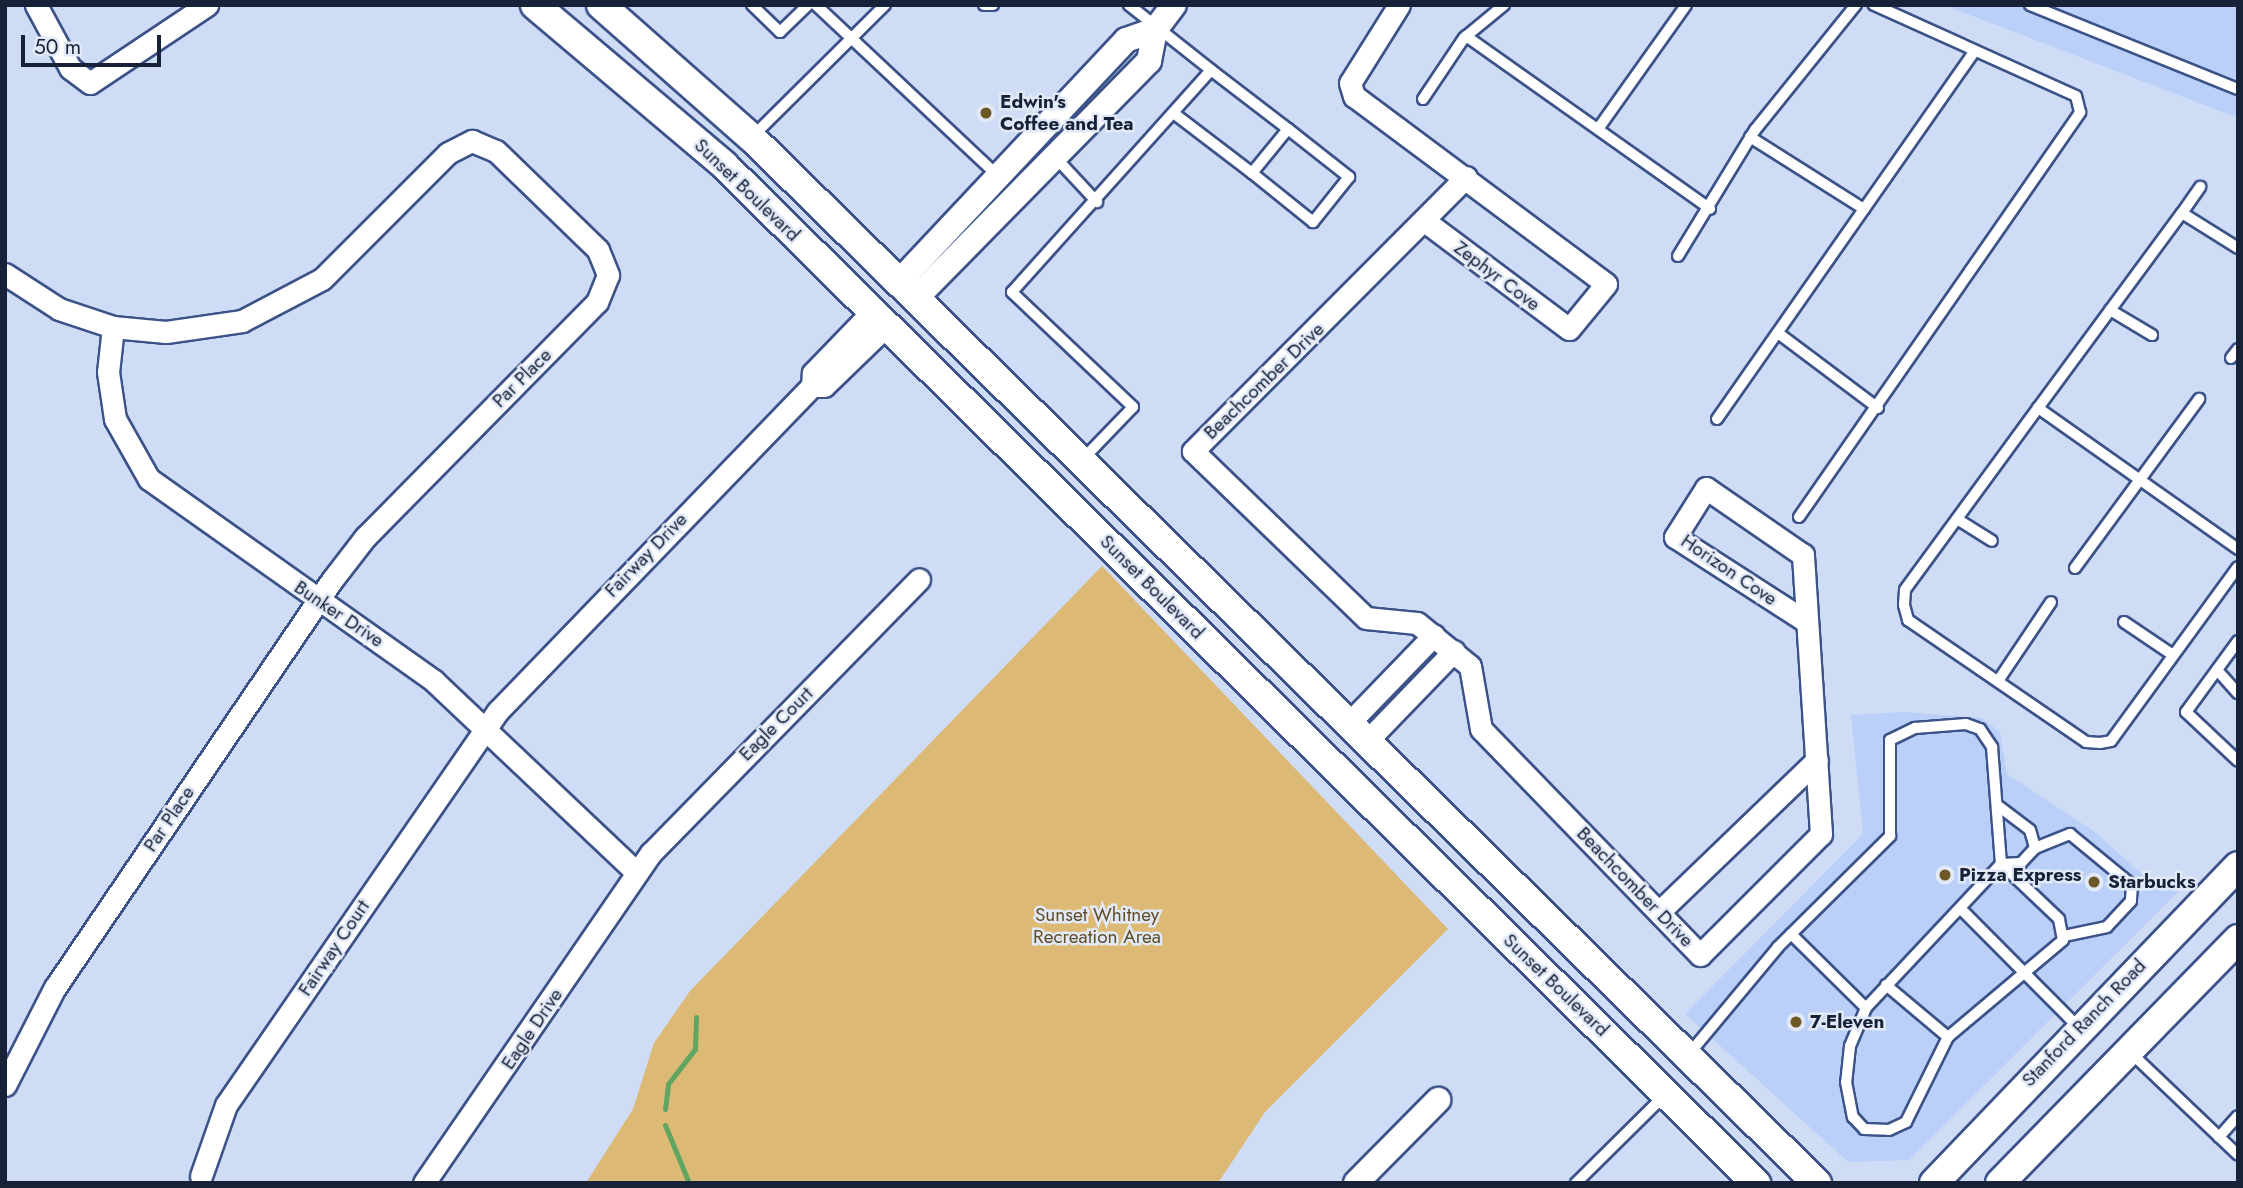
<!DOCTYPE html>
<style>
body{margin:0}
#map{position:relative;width:2243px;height:1188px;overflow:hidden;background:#cfdcf5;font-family:Jost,sans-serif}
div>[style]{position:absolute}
.built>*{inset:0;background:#bbd0f9}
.green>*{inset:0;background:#dcba75}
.stream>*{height:5px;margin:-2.5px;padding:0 2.5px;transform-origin:2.5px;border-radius:2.5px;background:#60a560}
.roads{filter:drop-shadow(2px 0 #3b5388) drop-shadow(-2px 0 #3b5388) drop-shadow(0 2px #3b5388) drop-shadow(0 -2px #3b5388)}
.service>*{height:10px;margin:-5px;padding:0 5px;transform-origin:5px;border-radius:5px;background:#fff}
.minor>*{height:21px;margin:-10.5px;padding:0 10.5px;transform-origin:10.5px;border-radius:10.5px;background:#fff}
.tertiary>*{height:24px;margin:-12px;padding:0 12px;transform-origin:12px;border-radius:12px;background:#fff}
.secondary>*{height:28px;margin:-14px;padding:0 14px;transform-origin:14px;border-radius:14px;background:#fff}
.dots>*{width:19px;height:19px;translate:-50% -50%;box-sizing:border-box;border:4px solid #e2e9f6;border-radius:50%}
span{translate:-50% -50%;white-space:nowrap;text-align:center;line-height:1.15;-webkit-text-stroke:5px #e2e9f6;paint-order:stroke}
.poi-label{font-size:19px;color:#172239;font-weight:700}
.left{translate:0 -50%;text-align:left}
.street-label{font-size:19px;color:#172239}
.park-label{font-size:19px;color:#604d26}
.frame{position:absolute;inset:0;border:7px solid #172239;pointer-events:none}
.scale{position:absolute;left:21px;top:35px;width:140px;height:32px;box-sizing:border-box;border:4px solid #172239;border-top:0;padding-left:9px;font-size:21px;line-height:24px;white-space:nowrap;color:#172239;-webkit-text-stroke:5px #e2e9f6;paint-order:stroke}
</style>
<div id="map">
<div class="built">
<i style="clip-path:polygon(1944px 5px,2238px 5px,2238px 118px)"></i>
<i style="clip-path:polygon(1905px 712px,1982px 718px,2000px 732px,2007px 774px,2095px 832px,2160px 890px,2180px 890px,1909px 1160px,1848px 1162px,1685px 1014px,1863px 834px,1851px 715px)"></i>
</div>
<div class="green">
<i style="clip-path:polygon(1102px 566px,1448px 929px,1265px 1112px,1218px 1183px,586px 1183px,633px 1109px,654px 1043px,690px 991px)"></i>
</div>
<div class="stream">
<i style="left:665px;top:1109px;width:25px;rotate:-83deg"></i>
<i style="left:668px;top:1084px;width:44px;rotate:-52.4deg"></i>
<i style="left:695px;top:1049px;width:32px;rotate:-88deg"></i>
<i style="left:665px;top:1125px;width:63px;rotate:67.5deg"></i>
</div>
<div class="roads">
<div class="service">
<i style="left:752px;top:5px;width:39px;rotate:44deg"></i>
<i style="left:780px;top:32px;width:39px;rotate:-44deg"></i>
<i style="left:816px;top:5px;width:251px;rotate:43.2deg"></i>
<i style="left:984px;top:5px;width:9px"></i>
<i style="left:2030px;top:5px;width:224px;rotate:22deg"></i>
<i style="left:1466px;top:36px;width:299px;rotate:35.3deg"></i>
<i style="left:1211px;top:70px;width:97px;rotate:37.5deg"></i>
<i style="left:1423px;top:99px;width:73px;rotate:-56.1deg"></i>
<i style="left:1464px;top:38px;width:52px;rotate:-39.5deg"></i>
<i style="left:1176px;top:115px;width:96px;rotate:37.3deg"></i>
<i style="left:1252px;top:173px;width:57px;rotate:-50.7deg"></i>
<i style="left:1288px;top:129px;width:78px;rotate:38.2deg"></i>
<i style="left:1349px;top:177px;width:58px;rotate:128.7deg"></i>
<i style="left:1313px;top:222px;width:78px;rotate:-141.2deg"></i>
<i style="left:1598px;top:129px;width:152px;rotate:-54.6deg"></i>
<i style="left:753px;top:136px;width:186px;rotate:-44.8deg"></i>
<i style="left:1750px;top:137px;width:135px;rotate:32.3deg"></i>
<i style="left:1057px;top:159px;width:59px;rotate:47.1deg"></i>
<i style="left:2182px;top:213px;width:32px;rotate:-55deg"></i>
<i style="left:1678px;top:256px;width:148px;rotate:-58.6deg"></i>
<i style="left:1755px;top:130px;width:161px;rotate:-51.1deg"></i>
<i style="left:2110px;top:310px;width:49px;rotate:30.8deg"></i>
<i style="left:1778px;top:333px;width:125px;rotate:36.9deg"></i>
<i style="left:2231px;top:358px;width:11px;rotate:-52deg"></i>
<i style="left:2038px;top:408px;width:242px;rotate:-53.6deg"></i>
<i style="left:2182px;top:213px;width:66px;rotate:32deg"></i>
<i style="left:1717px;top:419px;width:447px;rotate:-55deg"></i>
<i style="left:1083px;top:459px;width:72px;rotate:-46.1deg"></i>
<i style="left:1133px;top:407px;width:167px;rotate:-136.5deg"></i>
<i style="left:1012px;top:292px;width:298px;rotate:-48.1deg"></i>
<i style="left:1211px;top:70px;width:105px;rotate:-141.6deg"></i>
<i style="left:1799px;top:517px;width:493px;rotate:-55.2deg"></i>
<i style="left:2080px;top:112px;width:16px;rotate:-104deg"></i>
<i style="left:2076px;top:96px;width:222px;rotate:-155.7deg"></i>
<i style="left:1957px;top:519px;width:41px;rotate:32.2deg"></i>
<i style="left:2238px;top:549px;width:245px;rotate:-144.8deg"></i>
<i style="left:2038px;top:408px;width:225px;rotate:126.2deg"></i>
<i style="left:1905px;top:590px;width:15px;rotate:94deg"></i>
<i style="left:1904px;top:605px;width:16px;rotate:75deg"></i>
<i style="left:1908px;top:620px;width:216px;rotate:34.4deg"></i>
<i style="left:2086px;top:742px;width:14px;rotate:4deg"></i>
<i style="left:2100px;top:743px;width:11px;rotate:-10deg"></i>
<i style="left:2111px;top:741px;width:215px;rotate:-53.9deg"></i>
<i style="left:2075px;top:568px;width:210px;rotate:-53.7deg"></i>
<i style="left:2124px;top:622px;width:59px;rotate:34deg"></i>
<i style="left:2238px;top:641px;width:88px;rotate:126.2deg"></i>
<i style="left:2186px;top:712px;width:71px;rotate:43.3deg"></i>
<i style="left:2217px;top:670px;width:31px;rotate:48deg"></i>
<i style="left:1998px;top:681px;width:95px;rotate:-56.1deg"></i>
<i style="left:1997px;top:805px;width:41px;rotate:37.1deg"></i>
<i style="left:2030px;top:830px;width:19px;rotate:74deg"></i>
<i style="left:2035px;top:848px;width:21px;rotate:133deg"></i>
<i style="left:2021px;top:863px;width:20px;rotate:177deg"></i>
<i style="left:2035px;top:848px;width:38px;rotate:-22deg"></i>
<i style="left:2070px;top:834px;width:80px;rotate:39.4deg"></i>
<i style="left:2132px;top:885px;width:16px;rotate:94deg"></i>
<i style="left:2131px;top:901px;width:35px;rotate:133deg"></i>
<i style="left:2107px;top:927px;width:44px;rotate:168.2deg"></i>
<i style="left:1961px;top:909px;width:166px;rotate:45.2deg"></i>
<i style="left:1791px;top:934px;width:105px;rotate:44.6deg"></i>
<i style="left:1886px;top:985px;width:81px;rotate:40deg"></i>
<i style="left:1948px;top:1037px;width:150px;rotate:-40.1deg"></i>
<i style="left:2063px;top:940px;width:21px;rotate:-101deg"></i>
<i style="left:2059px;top:919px;width:80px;rotate:-136.5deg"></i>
<i style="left:2130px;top:1052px;width:149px;rotate:43.6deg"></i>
<i style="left:1689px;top:1054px;width:139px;rotate:-50.2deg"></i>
<i style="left:1778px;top:947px;width:158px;rotate:-44.7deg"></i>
<i style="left:1890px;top:836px;width:96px;rotate:-90deg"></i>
<i style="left:1890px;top:740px;width:28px;rotate:-26deg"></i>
<i style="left:1915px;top:728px;width:51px;rotate:-4.5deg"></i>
<i style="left:1966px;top:724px;width:15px;rotate:20deg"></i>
<i style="left:1980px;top:729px;width:22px;rotate:56deg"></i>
<i style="left:1992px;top:747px;width:117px;rotate:85.6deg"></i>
<i style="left:2001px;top:864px;width:197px;rotate:133.2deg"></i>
<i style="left:1866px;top:1008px;width:41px;rotate:112.8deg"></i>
<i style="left:1850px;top:1046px;width:36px;rotate:96deg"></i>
<i style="left:1846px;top:1082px;width:36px;rotate:79deg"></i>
<i style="left:1853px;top:1117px;width:16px;rotate:47deg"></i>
<i style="left:1864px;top:1129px;width:25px;rotate:2deg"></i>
<i style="left:1889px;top:1130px;width:19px;rotate:-25deg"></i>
<i style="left:1906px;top:1122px;width:95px;rotate:-63.7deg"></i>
<i style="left:2219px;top:1137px;width:28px;rotate:-48deg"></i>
<i style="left:1576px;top:1183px;width:127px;rotate:-44.7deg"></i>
</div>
<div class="minor">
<i style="left:36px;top:5px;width:72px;rotate:61.6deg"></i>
<i style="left:70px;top:68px;width:25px;rotate:37deg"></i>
<i style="left:90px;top:83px;width:141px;rotate:-33.7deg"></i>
<i style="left:1399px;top:5px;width:92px;rotate:122.1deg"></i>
<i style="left:1350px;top:83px;width:14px;rotate:73deg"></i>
<i style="left:1354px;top:96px;width:314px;rotate:36.7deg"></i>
<i style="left:1606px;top:284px;width:58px;rotate:129.4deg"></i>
<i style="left:1569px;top:329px;width:179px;rotate:-143.2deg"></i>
<i style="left:1466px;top:177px;width:387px;rotate:134.9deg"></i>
<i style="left:1193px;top:451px;width:240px;rotate:44deg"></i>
<i style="left:1366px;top:618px;width:51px;rotate:5.6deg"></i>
<i style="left:1417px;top:623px;width:68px;rotate:39.1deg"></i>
<i style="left:1470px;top:666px;width:64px;rotate:80.1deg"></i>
<i style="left:1481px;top:729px;width:315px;rotate:45.9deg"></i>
<i style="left:1700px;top:955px;width:171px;rotate:-45deg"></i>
<i style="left:1821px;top:834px;width:280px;rotate:-93.7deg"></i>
<i style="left:1803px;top:555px;width:118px;rotate:-145.4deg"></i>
<i style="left:1706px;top:488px;width:58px;rotate:122.3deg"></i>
<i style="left:1675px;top:537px;width:157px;rotate:32.8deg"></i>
<i style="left:5px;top:274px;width:64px;rotate:32.9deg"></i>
<i style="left:59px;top:309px;width:57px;rotate:18.4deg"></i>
<i style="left:113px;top:327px;width:53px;rotate:5.4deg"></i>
<i style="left:166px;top:332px;width:77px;rotate:-8.2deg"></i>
<i style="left:242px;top:321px;width:90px;rotate:-27.7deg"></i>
<i style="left:322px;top:279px;width:178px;rotate:-45deg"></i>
<i style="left:448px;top:153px;width:27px;rotate:-27deg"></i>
<i style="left:472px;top:141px;width:26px;rotate:23deg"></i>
<i style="left:496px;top:151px;width:142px;rotate:44.1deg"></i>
<i style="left:598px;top:250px;width:27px;rotate:68deg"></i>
<i style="left:608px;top:275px;width:29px;rotate:112deg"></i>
<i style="left:597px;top:302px;width:329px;rotate:134.6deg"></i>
<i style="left:366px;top:536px;width:56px;rotate:127.7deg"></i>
<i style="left:332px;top:580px;width:492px;rotate:124.2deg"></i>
<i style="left:55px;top:987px;width:110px;rotate:117deg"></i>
<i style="left:113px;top:327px;width:45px;rotate:96.3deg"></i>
<i style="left:108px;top:372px;width:48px;rotate:81.5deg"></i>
<i style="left:115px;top:419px;width:69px;rotate:60.5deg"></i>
<i style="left:149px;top:479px;width:349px;rotate:35.3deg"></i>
<i style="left:434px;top:681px;width:279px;rotate:43.4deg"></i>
<i style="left:812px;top:386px;width:12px"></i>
<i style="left:824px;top:386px;width:86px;rotate:-44.1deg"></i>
<i style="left:1349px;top:723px;width:122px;rotate:-46deg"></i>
<i style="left:1367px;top:741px;width:125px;rotate:-46deg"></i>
<i style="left:1659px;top:912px;width:219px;rotate:-43.9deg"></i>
<i style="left:201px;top:1176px;width:75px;rotate:-70.6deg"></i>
<i style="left:226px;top:1105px;width:479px;rotate:-55.4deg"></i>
<i style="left:498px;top:711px;width:452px;rotate:-46deg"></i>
<i style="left:812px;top:386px;width:13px;rotate:-86deg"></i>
<i style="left:813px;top:373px;width:85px;rotate:-46deg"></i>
<i style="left:424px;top:1183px;width:401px;rotate:-55.5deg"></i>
<i style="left:651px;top:853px;width:383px;rotate:-45.6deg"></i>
</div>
<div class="tertiary">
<i style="left:898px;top:283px;width:333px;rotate:-46.8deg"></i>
<i style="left:1126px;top:40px;width:31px;rotate:-19deg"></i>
<i style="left:915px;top:299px;width:334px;rotate:-45.5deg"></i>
<i style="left:1149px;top:61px;width:32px;rotate:-79deg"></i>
<i style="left:1155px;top:30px;width:31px;rotate:-53deg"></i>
<i style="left:1356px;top:1183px;width:117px;rotate:-45.3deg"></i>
</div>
<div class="secondary">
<i style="left:535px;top:5px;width:248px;rotate:40.2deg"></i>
<i style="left:724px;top:165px;width:1450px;rotate:44.61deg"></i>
<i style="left:601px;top:5px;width:201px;rotate:41.4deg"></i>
<i style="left:752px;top:138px;width:1492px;rotate:44.46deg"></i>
<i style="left:1934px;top:1183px;width:439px;rotate:-46.2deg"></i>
<i style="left:2000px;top:1183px;width:341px;rotate:-45.7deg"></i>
</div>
</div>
<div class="dots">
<i style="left:986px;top:113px;background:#6e5727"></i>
<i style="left:1945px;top:875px;background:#6e5727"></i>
<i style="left:2094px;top:882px;background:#6e5727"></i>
<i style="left:1796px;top:1022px;background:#6e5727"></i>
</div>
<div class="poi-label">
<span class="left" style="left:1000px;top:113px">Edwin's<br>Coffee and Tea</span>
<span class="left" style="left:1959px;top:875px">Pizza Express</span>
<span class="left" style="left:2108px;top:882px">Starbucks</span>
<span class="left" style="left:1810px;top:1022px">7-Eleven</span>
</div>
<div class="street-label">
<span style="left:747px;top:190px;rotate:44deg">Sunset Boulevard</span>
<span style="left:1497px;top:276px;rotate:37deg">Zephyr Cove</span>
<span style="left:522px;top:378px;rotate:-45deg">Par Place</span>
<span style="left:1264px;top:381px;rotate:-44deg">Beachcomber Drive</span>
<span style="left:646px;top:555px;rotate:-46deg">Fairway Drive</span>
<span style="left:1729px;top:570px;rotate:34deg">Horizon Cove</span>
<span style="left:1152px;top:587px;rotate:45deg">Sunset Boulevard</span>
<span style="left:339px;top:614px;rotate:34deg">Bunker Drive</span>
<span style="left:776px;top:724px;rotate:-45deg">Eagle Court</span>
<span style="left:169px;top:819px;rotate:-56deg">Par Place</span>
<span style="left:1635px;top:887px;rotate:46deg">Beachcomber Drive</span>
<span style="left:334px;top:948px;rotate:-56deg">Fairway Court</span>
<span style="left:1556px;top:985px;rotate:44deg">Sunset Boulevard</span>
<span style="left:2084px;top:1023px;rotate:-46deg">Stanford Ranch Road</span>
<span style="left:532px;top:1029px;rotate:-56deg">Eagle Drive</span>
</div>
<div class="park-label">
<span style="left:1097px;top:926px">Sunset Whitney<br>Recreation Area</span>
</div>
<div class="frame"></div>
<div class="scale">50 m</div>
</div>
